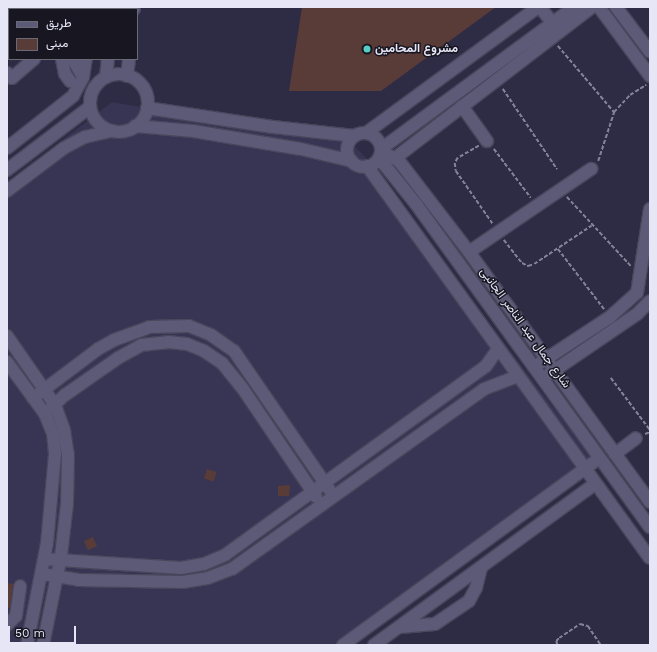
<!DOCTYPE html>
<meta charset="utf-8">
<style>
body{margin:0}
#map{position:relative;width:657px;height:652px;overflow:hidden;background:#2e2b45;font-family:"Work Sans",Vazirmatn,sans-serif}
div>[style]{position:absolute}
.built>*{inset:0;background:#383453}
.building>*{inset:0;background:#593c38;transform-origin:0 0}
.path>*{height:1.5px;margin-top:-0.75px;transform-origin:0;background:repeating-linear-gradient(90deg,#858398 0 4px,transparent 0 6px)}
.roads{filter:drop-shadow(1px 0 #49465c) drop-shadow(-1px 0 #49465c) drop-shadow(0 1px #49465c) drop-shadow(0 -1px #49465c)}
.minor>*{height:12px;margin:-6px;padding:0 6px;transform-origin:6px;border-radius:6px;background:#5c5a76}
.minor>.ring{margin:-6px;padding:0;box-sizing:content-box;background:none;border:12px solid #5c5a76;border-radius:50%}
.dots>*{width:11px;height:11px;translate:-50% -50%;box-sizing:border-box;border:2px solid #171621;border-radius:50%}
span{translate:-50% -50%;white-space:nowrap;text-align:center;line-height:1.15;-webkit-text-stroke:3px #171621;paint-order:stroke}
.poi-label{font-size:12px;color:#e7e6f7;font-weight:700}
.left{translate:0 -50%;text-align:left}
.street-label{font-size:12px;color:#e7e6f7}
.frame{position:absolute;inset:0;border:8px solid #e7e6f7;pointer-events:none}
.legend{position:absolute;left:8px;top:8px;width:130px;height:52px;box-sizing:border-box;background:#171621;border:1px solid #6a6977;margin:0;padding:5px 7px;list-style:none;font-size:12px;color:#e7e6f7}
.legend li{display:flex;align-items:center;gap:8px;height:20px}
.legend b{width:20px;border:1px solid #6a6977}
.scale{position:absolute;left:8px;top:626px;width:68px;height:18px;box-sizing:border-box;border:2px solid #e7e6f7;border-top:0;padding-left:5px;font-size:12px;line-height:14px;white-space:nowrap;color:#e7e6f7;-webkit-text-stroke:3px #171621;paint-order:stroke}
</style>
<div id="map">
<div class="built">
<i style="clip-path:polygon(112px 102px,352px 144px,380px 172px,494px 330px,594px 460px,399px 614px,349px 645px,7px 645px,7px 183px)"></i>
</div>
<div class="building">
<i style="clip-path:polygon(302px 7px,496px 7px,381px 91px,289px 91px)"></i>
<i style="left:207px;top:469px;width:10px;height:10px;rotate:17deg"></i>
<i style="clip-path:polygon(290px 485px,289px 496px,278px 496px,278px 486px)"></i>
<i style="left:93px;top:537px;width:10px;height:10px;rotate:66deg"></i>
<i style="clip-path:polygon(7px 583px,13px 584px,10px 608px,7px 608px)"></i>
</div>
<div class="path">
<i style="left:558px;top:46px;width:87px;rotate:49.7deg"></i>
<i style="left:503px;top:89px;width:97px;rotate:56deg"></i>
<i style="left:479px;top:146px;width:24px;rotate:150deg"></i>
<i style="left:458px;top:158px;width:6px;rotate:121deg"></i>
<i style="left:455px;top:163px;width:8px;rotate:83deg"></i>
<i style="left:456px;top:171px;width:65px;rotate:55.1deg"></i>
<i style="left:494px;top:149px;width:61px;rotate:52.9deg"></i>
<i style="left:598px;top:161px;width:52px;rotate:-71.9deg"></i>
<i style="left:614px;top:112px;width:23px;rotate:-47deg"></i>
<i style="left:630px;top:95px;width:19px;rotate:-32deg"></i>
<i style="left:567px;top:197px;width:94px;rotate:47.2deg"></i>
<i style="left:504px;top:240px;width:29px;rotate:52deg"></i>
<i style="left:522px;top:263px;width:7px;rotate:27deg"></i>
<i style="left:528px;top:266px;width:6px;rotate:-18deg"></i>
<i style="left:534px;top:264px;width:69px;rotate:-33.7deg"></i>
<i style="left:558px;top:249px;width:76px;rotate:52.5deg"></i>
<i style="left:611px;top:378px;width:65px;rotate:53.1deg"></i>
<i style="left:645px;top:434px;width:5px;rotate:-22deg"></i>
<i style="left:557px;top:645px;width:4px;rotate:-104deg"></i>
<i style="left:556px;top:641px;width:4px;rotate:-45deg"></i>
<i style="left:559px;top:638px;width:25px;rotate:-34deg"></i>
<i style="left:580px;top:624px;width:8px;rotate:14deg"></i>
<i style="left:588px;top:626px;width:23px;rotate:56deg"></i>
</div>
<div class="roads">
<div class="minor">
<i style="left:18px;top:7px;width:3px;rotate:45deg"></i>
<i style="left:540px;top:7px;width:28px;rotate:52deg"></i>
<i style="left:599px;top:7px;width:86px;rotate:53.5deg"></i>
<i style="left:616px;top:7px;width:56px;rotate:52.9deg"></i>
<i style="left:41px;top:9px;width:2px;rotate:-90deg"></i>
<i style="left:94px;top:9px;width:2px;rotate:-63deg"></i>
<i style="left:114px;top:9px;width:2px;rotate:-90deg"></i>
<i style="left:134px;top:9px;width:2px;rotate:-90deg"></i>
<i style="left:62px;top:59px;width:15px;rotate:79deg"></i>
<i style="left:65px;top:74px;width:9px;rotate:54deg"></i>
<i style="left:73px;top:59px;width:21px;rotate:61deg"></i>
<i style="left:7px;top:73px;width:7px;rotate:45deg"></i>
<i style="left:12px;top:78px;width:29px;rotate:-41deg"></i>
<i class="ring" style="left:90px;top:74px;width:46px;height:46px"></i>
<i style="left:127px;top:76px;width:17px;rotate:-83deg"></i>
<i style="left:106px;top:77px;width:18px;rotate:-84deg"></i>
<i style="left:462px;top:106px;width:43px;rotate:54.5deg"></i>
<i style="left:147px;top:108px;width:127px;rotate:8.6deg"></i>
<i style="left:273px;top:127px;width:82px;rotate:6.3deg"></i>
<i style="left:135px;top:126px;width:58px;rotate:4.9deg"></i>
<i style="left:193px;top:131px;width:109px;rotate:9.5deg"></i>
<i style="left:301px;top:149px;width:52px;rotate:13.2deg"></i>
<i style="left:366px;top:133px;width:213px;rotate:-36.2deg"></i>
<i class="ring" style="left:347px;top:133px;width:22px;height:22px"></i>
<i style="left:7px;top:148px;width:84px;rotate:-38.2deg"></i>
<i style="left:73px;top:96px;width:21px;rotate:-62deg"></i>
<i style="left:83px;top:77px;width:18px;rotate:-81deg"></i>
<i style="left:381px;top:149px;width:240px;rotate:-36.3deg"></i>
<i style="left:381px;top:151px;width:21px;rotate:29deg"></i>
<i style="left:399px;top:161px;width:115px;rotate:52.4deg"></i>
<i style="left:469px;top:252px;width:309px;rotate:54.1deg"></i>
<i style="left:379px;top:158px;width:59px;rotate:51.2deg"></i>
<i style="left:416px;top:204px;width:399px;rotate:54.1deg"></i>
<i style="left:395px;top:158px;width:248px;rotate:-37.5deg"></i>
<i style="left:367px;top:166px;width:483px;rotate:54.2deg"></i>
<i style="left:7px;top:170px;width:104px;rotate:-37.2deg"></i>
<i style="left:7px;top:191px;width:71px;rotate:-37deg"></i>
<i style="left:64px;top:148px;width:24px;rotate:-28deg"></i>
<i style="left:85px;top:137px;width:28px;rotate:-13deg"></i>
<i style="left:469px;top:252px;width:148px;rotate:-34.2deg"></i>
<i style="left:7px;top:336px;width:84px;rotate:55.2deg"></i>
<i style="left:55px;top:405px;width:27px;rotate:70deg"></i>
<i style="left:64px;top:430px;width:24px;rotate:81deg"></i>
<i style="left:68px;top:454px;width:50px;rotate:91.1deg"></i>
<i style="left:67px;top:504px;width:52px;rotate:96.6deg"></i>
<i style="left:61px;top:556px;width:91px;rotate:101.4deg"></i>
<i style="left:7px;top:362px;width:64px;rotate:53.8deg"></i>
<i style="left:45px;top:414px;width:22px;rotate:68deg"></i>
<i style="left:53px;top:434px;width:20px;rotate:84deg"></i>
<i style="left:55px;top:454px;width:89px;rotate:95.1deg"></i>
<i style="left:47px;top:543px;width:104px;rotate:101.1deg"></i>
<i style="left:540px;top:363px;width:84px;rotate:-33.3deg"></i>
<i style="left:610px;top:317px;width:36px;rotate:-42deg"></i>
<i style="left:637px;top:293px;width:85px;rotate:-81.2deg"></i>
<i style="left:549px;top:374px;width:107px;rotate:-34.3deg"></i>
<i style="left:637px;top:314px;width:18px;rotate:-45deg"></i>
<i style="left:33px;top:398px;width:81px;rotate:-37deg"></i>
<i style="left:98px;top:349px;width:18px;rotate:-29deg"></i>
<i style="left:114px;top:340px;width:37px;rotate:-20deg"></i>
<i style="left:149px;top:327px;width:40px;rotate:-1.4deg"></i>
<i style="left:189px;top:326px;width:24px;rotate:22deg"></i>
<i style="left:211px;top:335px;width:28px;rotate:35deg"></i>
<i style="left:234px;top:351px;width:168px;rotate:55.5deg"></i>
<i style="left:45px;top:414px;width:28px;rotate:-44deg"></i>
<i style="left:65px;top:395px;width:65px;rotate:-34.9deg"></i>
<i style="left:118px;top:358px;width:26px;rotate:-29deg"></i>
<i style="left:141px;top:345px;width:27px;rotate:-6deg"></i>
<i style="left:168px;top:342px;width:19px;rotate:6deg"></i>
<i style="left:187px;top:344px;width:18px;rotate:22deg"></i>
<i style="left:204px;top:351px;width:22px;rotate:34deg"></i>
<i style="left:222px;top:363px;width:33px;rotate:51deg"></i>
<i style="left:243px;top:389px;width:130px;rotate:55.9deg"></i>
<i style="left:615px;top:454px;width:26px;rotate:-37deg"></i>
<i style="left:44px;top:559px;width:137px;rotate:3.8deg"></i>
<i style="left:181px;top:568px;width:23px;rotate:-10deg"></i>
<i style="left:204px;top:564px;width:23px;rotate:-23deg"></i>
<i style="left:225px;top:555px;width:322px;rotate:-35.9deg"></i>
<i style="left:486px;top:366px;width:21px;rotate:-55deg"></i>
<i style="left:42px;top:574px;width:36px;rotate:9deg"></i>
<i style="left:78px;top:580px;width:105px;rotate:1.1deg"></i>
<i style="left:183px;top:582px;width:25px;rotate:-9deg"></i>
<i style="left:208px;top:578px;width:26px;rotate:-21deg"></i>
<i style="left:232px;top:569px;width:310px;rotate:-35.5deg"></i>
<i style="left:484px;top:389px;width:36px;rotate:-21deg"></i>
<i style="left:7px;top:625px;width:13px;rotate:-45deg"></i>
<i style="left:16px;top:616px;width:30px;rotate:-82deg"></i>
<i style="left:400px;top:627px;width:35px;rotate:-5deg"></i>
<i style="left:435px;top:624px;width:41px;rotate:-34.1deg"></i>
<i style="left:469px;top:601px;width:15px;rotate:-62deg"></i>
<i style="left:476px;top:588px;width:21px;rotate:-76deg"></i>
<i style="left:343px;top:645px;width:317px;rotate:-36.1deg"></i>
<i style="left:374px;top:645px;width:273px;rotate:-36.1deg"></i>
</div>
</div>
<div class="dots">
<i style="left:367px;top:49px;background:#56cec4"></i>
</div>
<div class="poi-label">
<span class="left" style="left:375px;top:49px">مشروع المحامين</span>
</div>
<div class="street-label">
<span style="left:525px;top:328px;rotate:54deg">شارع جمال عبد الناصر الجانبى</span>
</div>
<div class="frame"></div>
<ul class="legend">
<li><b style="height:5px;background:#5c5a76"></b>طريق</li>
<li><b style="height:11px;background:#593c38"></b>مبنى</li>
</ul>
<div class="scale">50 m</div>
</div>
